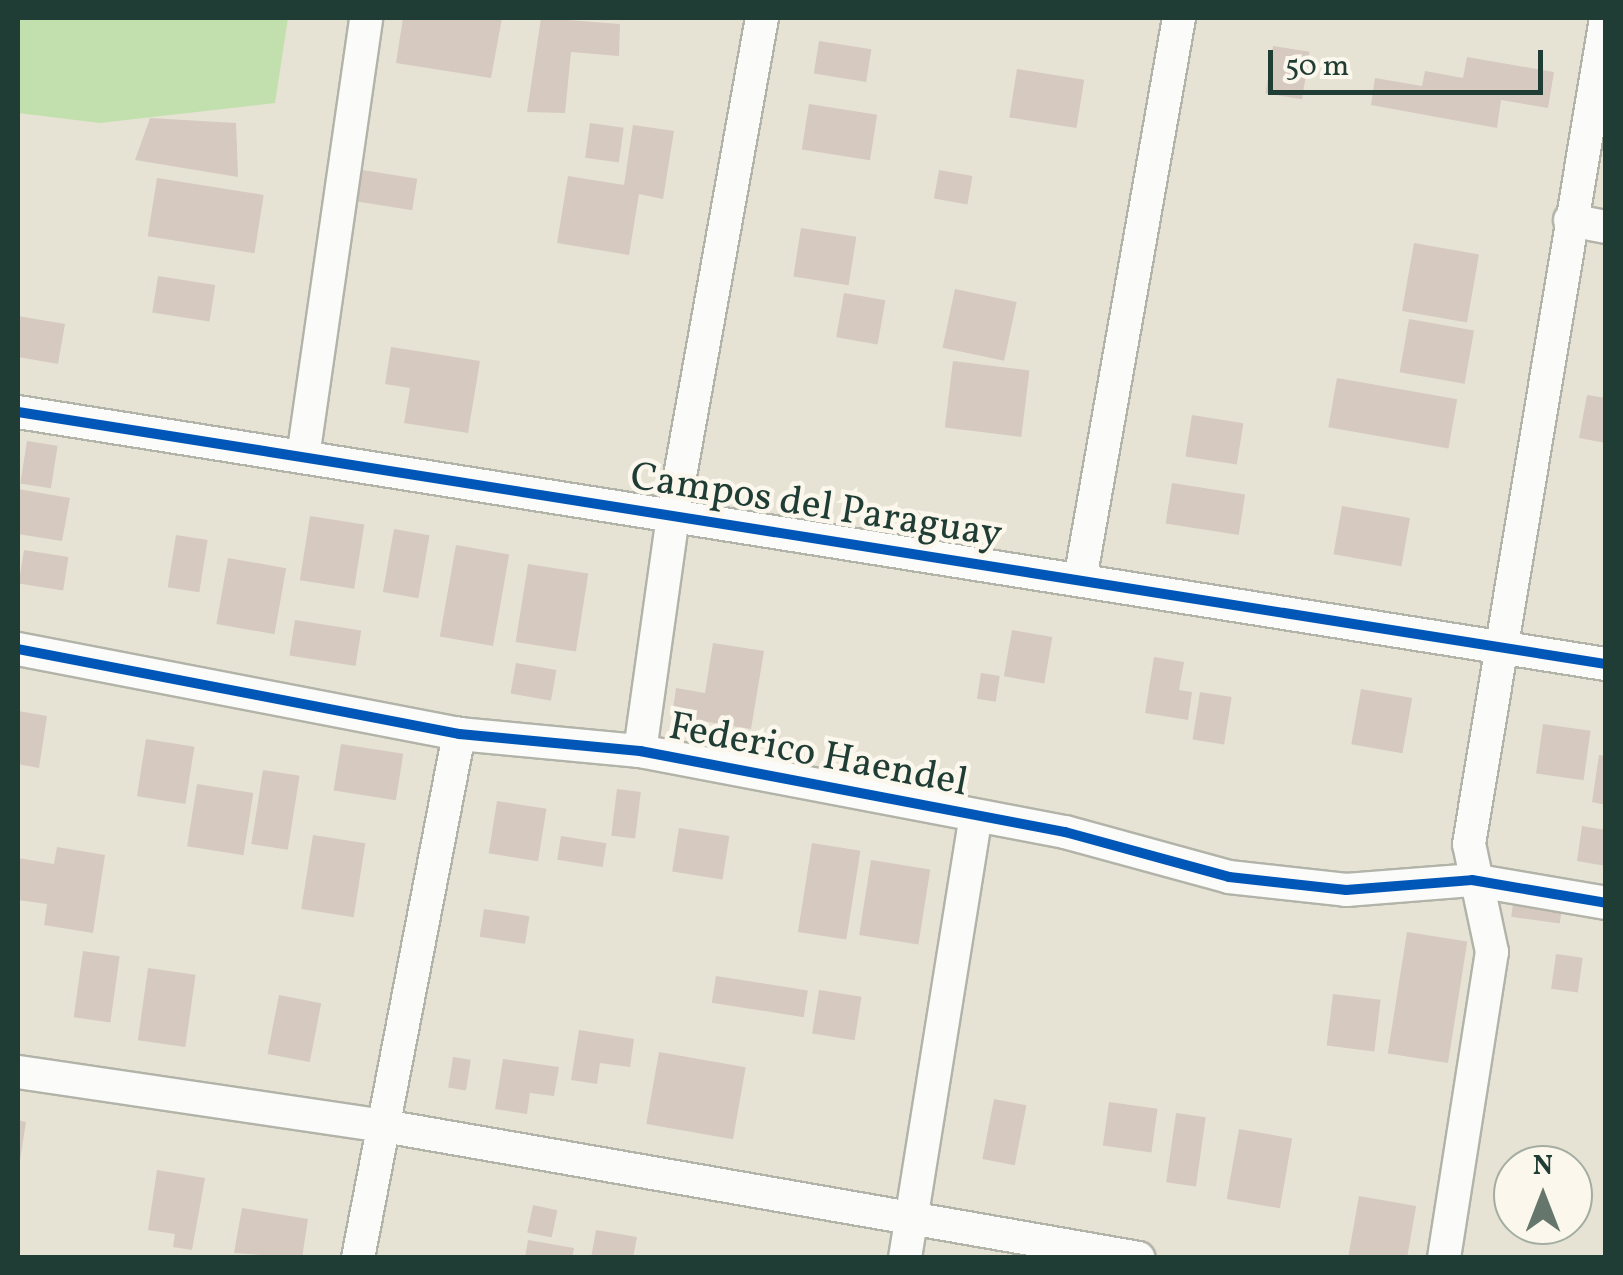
<!DOCTYPE html>
<style>
body{margin:0}
#map{position:relative;width:1623px;height:1275px;overflow:hidden;background:#e6e3d4;font-family:Vollkorn,serif}
div>[style]{position:absolute}
.green>*{inset:0;background:#c2e0ae}
.building>*{inset:0;background:#d6c9c0;transform-origin:0 0}
.roads{filter:drop-shadow(2px 0 #b2b3a9) drop-shadow(-2px 0 #b2b3a9) drop-shadow(0 2px #b2b3a9) drop-shadow(0 -2px #b2b3a9)}
.street>*{height:32px;margin:-16px;padding:0 16px;transform-origin:16px;border-radius:16px;background:#fbfbf9}
.cycleway>*{height:10px;margin:-5px;padding:0 5px;transform-origin:5px;border-radius:5px;background:#0057b8}
span{translate:-50% -50%;white-space:nowrap;text-align:center;line-height:1.15;-webkit-text-stroke:9px #fbf7ec;paint-order:stroke}
.street-label{font-size:40px;color:#1f3d34}
.frame{position:absolute;inset:0;border:20px solid #1f3d34;pointer-events:none}
.north{position:absolute;left:1493px;top:1145px;width:100px;height:100px;box-sizing:border-box;background:#fbf7ec;border:2px solid #a3ada2;border-radius:50%;rotate:0deg;font-size:28px;font-weight:700;line-height:40px;text-align:center;color:#1f3d34}
.north::after{content:'';display:block;margin:auto;width:35px;height:45px;background:#65776c;clip-path:polygon(50% 0,100% 100%,50% 72%,0 100%)}
.scale{position:absolute;left:1268px;top:50px;width:275px;height:45px;box-sizing:border-box;border:5px solid #1f3d34;border-top:0;padding-left:12px;font-size:30px;line-height:35px;white-space:nowrap;color:#1f3d34;-webkit-text-stroke:8px #fbf7ec;paint-order:stroke}
</style>
<div id="map">
<div class="green">
<i style="clip-path:polygon(18px 18px,288px 18px,275px 103px,100px 123px,18px 113px)"></i>
</div>
<div class="building">
<i style="clip-path:polygon(403px 18px,502px 18px,491px 78px,396px 63px)"></i>
<i style="clip-path:polygon(541px 18px,620px 24px,619px 56px,571px 52px,565px 113px,527px 112px)"></i>
<i style="left:819px;top:41px;width:53px;height:33px;rotate:9deg"></i>
<i style="left:1273px;top:46px;width:37px;height:48px;rotate:9deg"></i>
<i style="clip-path:polygon(1467px 57px,1554px 72px,1548px 108px,1501px 100px,1497px 128px,1371px 105px,1375px 78px,1422px 86px,1425px 71px,1463px 78px)"></i>
<i style="left:1017px;top:69px;width:68px;height:49px;rotate:9deg"></i>
<i style="left:809px;top:104px;width:69px;height:46px;rotate:9deg"></i>
<i style="clip-path:polygon(150px 118px,236px 123px,238px 177px,135px 160px)"></i>
<i style="left:590px;top:123px;width:34px;height:35px;rotate:8deg"></i>
<i style="clip-path:polygon(633px 125px,674px 131px,663px 199px,639px 194px,629px 255px,557px 243px,568px 176px,624px 185px)"></i>
<i style="left:356px;top:169px;width:62px;height:32px;rotate:9deg"></i>
<i style="left:939px;top:170px;width:34px;height:29px;rotate:10deg"></i>
<i style="left:157px;top:178px;width:108px;height:59px;rotate:9deg"></i>
<i style="left:801px;top:228px;width:56px;height:49px;rotate:9deg"></i>
<i style="left:1414px;top:243px;width:66px;height:69px;rotate:10deg"></i>
<i style="left:158px;top:276px;width:58px;height:37px;rotate:9deg"></i>
<i style="left:955px;top:289px;width:63px;height:60px;rotate:12deg"></i>
<i style="left:844px;top:293px;width:42px;height:45px;rotate:10deg"></i>
<i style="clip-path:polygon(18px 316px,65px 324px,58px 364px,18px 357px)"></i>
<i style="left:1409px;top:319px;width:66px;height:54px;rotate:10deg"></i>
<i style="clip-path:polygon(391px 347px,480px 361px,468px 433px,404px 423px,410px 388px,385px 384px)"></i>
<i style="left:953px;top:361px;width:77px;height:67px;rotate:7deg"></i>
<i style="left:1337px;top:378px;width:122px;height:50px;rotate:10deg"></i>
<i style="clip-path:polygon(1587px 395px,1606px 398px,1606px 443px,1579px 438px)"></i>
<i style="left:1192px;top:415px;width:52px;height:42px;rotate:9deg"></i>
<i style="left:27px;top:441px;width:31px;height:43px;rotate:9deg"></i>
<i style="left:1172px;top:483px;width:74px;height:41px;rotate:9deg"></i>
<i style="clip-path:polygon(18px 489px,70px 498px,62px 541px,18px 534px)"></i>
<i style="left:1342px;top:506px;width:69px;height:49px;rotate:10deg"></i>
<i style="left:310px;top:516px;width:55px;height:65px;rotate:9deg"></i>
<i style="left:394px;top:529px;width:36px;height:64px;rotate:10deg"></i>
<i style="left:176px;top:535px;width:32px;height:53px;rotate:9deg"></i>
<i style="left:456px;top:545px;width:54px;height:93px;rotate:10deg"></i>
<i style="left:24px;top:550px;width:45px;height:34px;rotate:9deg"></i>
<i style="left:228px;top:558px;width:59px;height:67px;rotate:10deg"></i>
<i style="left:528px;top:564px;width:61px;height:79px;rotate:9deg"></i>
<i style="left:295px;top:620px;width:67px;height:36px;rotate:9deg"></i>
<i style="left:1012px;top:630px;width:41px;height:47px;rotate:10deg"></i>
<i style="clip-path:polygon(713px 643px,764px 651px,751px 729px,672px 716px,676px 688px,705px 693px)"></i>
<i style="clip-path:polygon(1154px 657px,1184px 662px,1179px 690px,1192px 692px,1188px 720px,1145px 713px)"></i>
<i style="left:516px;top:663px;width:41px;height:31px;rotate:10deg"></i>
<i style="left:981px;top:673px;width:19px;height:26px;rotate:9deg"></i>
<i style="left:1361px;top:689px;width:52px;height:56px;rotate:10deg"></i>
<i style="left:1200px;top:692px;width:32px;height:48px;rotate:9deg"></i>
<i style="clip-path:polygon(18px 711px,47px 716px,39px 768px,18px 764px)"></i>
<i style="left:1543px;top:724px;width:48px;height:50px;rotate:8deg"></i>
<i style="left:146px;top:739px;width:49px;height:58px;rotate:9deg"></i>
<i style="left:341px;top:744px;width:63px;height:47px;rotate:9deg"></i>
<i style="clip-path:polygon(1599px 755px,1606px 756px,1606px 805px,1592px 802px)"></i>
<i style="left:263px;top:770px;width:37px;height:75px;rotate:9deg"></i>
<i style="left:197px;top:784px;width:57px;height:63px;rotate:9deg"></i>
<i style="left:617px;top:789px;width:24px;height:47px;rotate:7deg"></i>
<i style="left:497px;top:801px;width:50px;height:53px;rotate:9deg"></i>
<i style="clip-path:polygon(1582px 826px,1606px 830px,1606px 866px,1577px 861px)"></i>
<i style="left:679px;top:828px;width:51px;height:44px;rotate:9deg"></i>
<i style="left:313px;top:835px;width:53px;height:75px;rotate:9deg"></i>
<i style="left:561px;top:836px;width:46px;height:24px;rotate:9deg"></i>
<i style="left:812px;top:843px;width:49px;height:90px;rotate:9deg"></i>
<i style="clip-path:polygon(57px 847px,105px 855px,93px 933px,44px 925px,47px 904px,18px 900px,18px 858px,54px 864px)"></i>
<i style="left:871px;top:860px;width:60px;height:76px;rotate:9deg"></i>
<i style="left:1514px;top:897px;width:49px;height:20px;rotate:8deg"></i>
<i style="left:484px;top:909px;width:46px;height:28px;rotate:9deg"></i>
<i style="left:1407px;top:932px;width:61px;height:123px;rotate:9deg"></i>
<i style="left:83px;top:951px;width:37px;height:67px;rotate:8deg"></i>
<i style="left:1556px;top:954px;width:27px;height:35px;rotate:8deg"></i>
<i style="left:148px;top:968px;width:48px;height:73px;rotate:8deg"></i>
<i style="left:716px;top:976px;width:93px;height:27px;rotate:9deg"></i>
<i style="left:819px;top:990px;width:43px;height:44px;rotate:9deg"></i>
<i style="left:1333px;top:994px;width:48px;height:52px;rotate:7deg"></i>
<i style="left:279px;top:995px;width:43px;height:60px;rotate:11deg"></i>
<i style="clip-path:polygon(579px 1030px,634px 1039px,630px 1067px,600px 1063px,597px 1084px,571px 1080px)"></i>
<i style="left:659px;top:1052px;width:88px;height:73px;rotate:10deg"></i>
<i style="left:453px;top:1057px;width:18px;height:31px;rotate:9deg"></i>
<i style="clip-path:polygon(503px 1059px,559px 1067px,554px 1096px,530px 1093px,527px 1114px,495px 1109px)"></i>
<i style="left:994px;top:1099px;width:33px;height:61px;rotate:11deg"></i>
<i style="left:1109px;top:1102px;width:49px;height:44px;rotate:8deg"></i>
<i style="left:1176px;top:1113px;width:30px;height:70px;rotate:8deg"></i>
<i style="clip-path:polygon(18px 1120px,26px 1122px,20px 1160px,18px 1160px)"></i>
<i style="left:1239px;top:1129px;width:54px;height:71px;rotate:10deg"></i>
<i style="clip-path:polygon(157px 1170px,205px 1178px,192px 1250px,173px 1247px,175px 1234px,148px 1230px)"></i>
<i style="left:1359px;top:1196px;width:58px;height:60px;rotate:10deg"></i>
<i style="left:533px;top:1205px;width:25px;height:28px;rotate:12deg"></i>
<i style="clip-path:polygon(242px 1208px,308px 1219px,302px 1258px,234px 1253px)"></i>
<i style="clip-path:polygon(596px 1230px,637px 1237px,633px 1258px,591px 1258px)"></i>
<i style="clip-path:polygon(528px 1240px,574px 1248px,572px 1258px,525px 1258px)"></i>
</div>
<div class="roads">
<div class="street">
<i style="left:1570px;top:220px;width:37px;rotate:11deg"></i>
<i style="left:18px;top:412px;width:1608px;rotate:9.02deg"></i>
<i style="left:303px;top:457px;width:443px;rotate:-81.8deg"></i>
<i style="left:1080px;top:580px;width:571px;rotate:-80.01deg"></i>
<i style="left:18px;top:649px;width:449px;rotate:10.9deg"></i>
<i style="left:459px;top:734px;width:182px;rotate:5.4deg"></i>
<i style="left:640px;top:751px;width:433px;rotate:10.8deg"></i>
<i style="left:1065px;top:832px;width:170px;rotate:15.3deg"></i>
<i style="left:1229px;top:877px;width:118px;rotate:6.3deg"></i>
<i style="left:1346px;top:890px;width:126px;rotate:-4.5deg"></i>
<i style="left:1472px;top:880px;width:136px;rotate:9.7deg"></i>
<i style="left:640px;top:751px;width:238px;rotate:-82deg"></i>
<i style="left:673px;top:515px;width:505px;rotate:-79.85deg"></i>
<i style="left:18px;top:1072px;width:370px;rotate:8.4deg"></i>
<i style="left:384px;top:1126px;width:766px;rotate:9.92deg"></i>
<i style="left:358px;top:1258px;width:534px;rotate:-79.09deg"></i>
<i style="left:905px;top:1258px;width:447px;rotate:-80.9deg"></i>
<i style="left:1444px;top:1258px;width:310px;rotate:-81.1deg"></i>
<i style="left:1492px;top:952px;width:110px;rotate:-102deg"></i>
<i style="left:1469px;top:844px;width:837px;rotate:-80.58deg"></i>
</div>
</div>
<div class="cycleway">
<i style="left:18px;top:412px;width:1608px;rotate:9.02deg"></i>
<i style="left:18px;top:649px;width:449px;rotate:10.9deg"></i>
<i style="left:459px;top:734px;width:182px;rotate:5.4deg"></i>
<i style="left:640px;top:751px;width:433px;rotate:10.8deg"></i>
<i style="left:1065px;top:832px;width:170px;rotate:15.3deg"></i>
<i style="left:1229px;top:877px;width:118px;rotate:6.3deg"></i>
<i style="left:1346px;top:890px;width:126px;rotate:-4.5deg"></i>
<i style="left:1472px;top:880px;width:136px;rotate:9.7deg"></i>
</div>
<div class="street-label">
<span style="left:816px;top:507px;rotate:9deg">Campos del Paraguay</span>
<span style="left:818px;top:756px;rotate:11deg">Federico Haendel</span>
</div>
<div class="frame"></div>
<div class="north">N</div>
<div class="scale">50 m</div>
</div>
